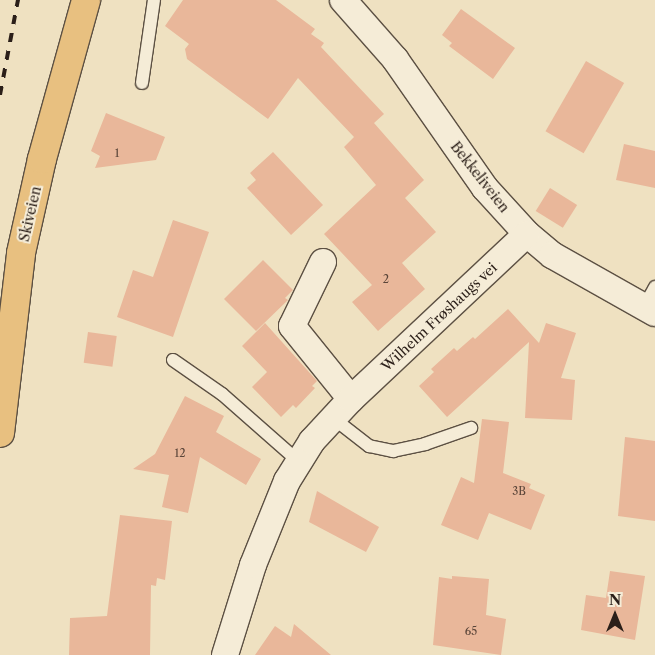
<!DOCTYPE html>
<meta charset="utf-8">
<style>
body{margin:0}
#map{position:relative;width:655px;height:655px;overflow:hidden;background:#efe1c1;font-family:"Libre Caslon Text",serif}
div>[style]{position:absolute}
.building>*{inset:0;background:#e9b79a;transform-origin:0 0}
.roads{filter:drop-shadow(1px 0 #5c5043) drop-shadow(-1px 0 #5c5043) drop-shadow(0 1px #5c5043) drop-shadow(0 -1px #5c5043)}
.lane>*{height:12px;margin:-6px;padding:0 6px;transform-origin:6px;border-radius:6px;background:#f5ecd7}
.street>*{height:26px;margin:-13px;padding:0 13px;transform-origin:13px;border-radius:13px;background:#f5ecd7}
.primary>*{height:28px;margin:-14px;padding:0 14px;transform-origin:14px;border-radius:14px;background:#e8c080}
.rail>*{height:4px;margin-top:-2px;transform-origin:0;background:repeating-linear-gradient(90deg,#2b1f19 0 9px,transparent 0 18px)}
span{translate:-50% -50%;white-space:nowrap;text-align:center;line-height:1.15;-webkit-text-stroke:4px #f5ecd7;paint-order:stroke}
.number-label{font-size:11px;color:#5a4539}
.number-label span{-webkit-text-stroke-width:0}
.street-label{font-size:14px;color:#2b1f19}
.north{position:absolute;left:590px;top:590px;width:50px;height:50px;-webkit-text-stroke:4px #f5ecd7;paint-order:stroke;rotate:0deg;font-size:14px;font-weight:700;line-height:20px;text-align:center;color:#2b1f19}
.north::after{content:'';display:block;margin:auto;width:18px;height:22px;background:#2b1f19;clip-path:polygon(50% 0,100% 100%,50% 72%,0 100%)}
</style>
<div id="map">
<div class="building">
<i style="clip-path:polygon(183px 0,276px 0,315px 29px,311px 34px,324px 43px,321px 47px,384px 114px,374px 123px,424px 180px,405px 198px,436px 232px,402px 263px,425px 289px,378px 331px,352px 302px,372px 285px,324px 234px,376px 185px,344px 147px,354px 137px,298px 78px,268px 119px,187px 59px,185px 49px,189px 44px,165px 26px)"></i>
<i style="clip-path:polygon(461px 9px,515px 48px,493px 79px,449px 46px,452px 43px,442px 35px)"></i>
<i style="left:586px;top:61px;width:44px;height:81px;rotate:30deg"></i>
<i style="clip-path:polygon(106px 113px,165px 137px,156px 160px,95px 168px,100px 156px,91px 151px)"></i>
<i style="clip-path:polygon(624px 144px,655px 151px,655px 188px,616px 180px)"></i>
<i style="clip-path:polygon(273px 152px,323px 205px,291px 235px,247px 188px,256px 180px,250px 173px)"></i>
<i style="left:550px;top:188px;width:32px;height:27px;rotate:32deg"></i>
<i style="clip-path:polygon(173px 220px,209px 232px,173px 337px,117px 317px,133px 270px,153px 277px)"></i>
<i style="clip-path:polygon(263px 260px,293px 290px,285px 298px,288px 300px,256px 331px,224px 299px)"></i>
<i style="clip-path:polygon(508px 309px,539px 343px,546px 323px,576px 333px,561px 378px,575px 380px,572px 420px,525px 418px,529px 342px,447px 417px,419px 386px,434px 372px,431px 369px,454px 348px,457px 351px,473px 337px,475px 339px)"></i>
<i style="clip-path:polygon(265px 323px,317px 381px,312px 386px,315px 388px,296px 408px,293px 405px,281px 417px,252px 387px,267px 372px,242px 346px)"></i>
<i style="left:88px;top:332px;width:29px;height:31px;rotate:8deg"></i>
<i style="clip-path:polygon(185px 396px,224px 416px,216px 432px,261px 459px,246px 485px,200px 457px,188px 513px,162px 507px,169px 475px,133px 469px,155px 454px)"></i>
<i style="clip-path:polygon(482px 419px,509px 422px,503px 473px,531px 484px,529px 488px,545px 495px,531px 530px,489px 513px,478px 540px,441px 525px,461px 477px,474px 483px)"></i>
<i style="clip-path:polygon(625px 437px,655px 441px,655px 521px,618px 516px)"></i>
<i style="clip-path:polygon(317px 491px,379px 527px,366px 552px,309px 522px)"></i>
<i style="clip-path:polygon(120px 515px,172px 521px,165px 580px,157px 578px,156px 586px,151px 585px,150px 655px,69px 655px,70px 618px,107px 616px)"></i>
<i style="clip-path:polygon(610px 571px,645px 576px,635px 640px,581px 630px,586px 595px,606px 598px)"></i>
<i style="clip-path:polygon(452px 576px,489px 579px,486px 615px,506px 619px,501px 655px,433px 645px,439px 577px,452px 579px)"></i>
<i style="clip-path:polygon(294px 624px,331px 655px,255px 655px,275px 626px,291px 637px)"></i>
</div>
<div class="roads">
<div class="lane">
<i style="left:142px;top:83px;width:84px;rotate:-81.8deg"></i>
<i style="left:644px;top:307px;width:23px;rotate:-61deg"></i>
<i style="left:173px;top:360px;width:60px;rotate:34.8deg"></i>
<i style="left:222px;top:394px;width:103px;rotate:41.4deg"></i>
<i style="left:333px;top:418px;width:46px;rotate:37.9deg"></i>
<i style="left:369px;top:446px;width:25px;rotate:12deg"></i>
<i style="left:393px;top:451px;width:33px;rotate:-12deg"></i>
<i style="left:425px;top:444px;width:49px;rotate:-19.2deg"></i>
</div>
<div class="street">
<i style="left:343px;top:0;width:79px;rotate:48.6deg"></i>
<i style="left:395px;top:59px;width:157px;rotate:55.1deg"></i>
<i style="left:485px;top:188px;width:62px;rotate:47.6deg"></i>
<i style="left:527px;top:234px;width:33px;rotate:40deg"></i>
<i style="left:552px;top:255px;width:118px;rotate:29.4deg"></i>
<i style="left:323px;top:262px;width:71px;rotate:115.8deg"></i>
<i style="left:292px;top:326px;width:94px;rotate:51.1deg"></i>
<i style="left:225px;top:655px;width:94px;rotate:-72.7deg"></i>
<i style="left:253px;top:565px;width:91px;rotate:-68deg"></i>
<i style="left:287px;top:481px;width:47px;rotate:-58deg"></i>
<i style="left:312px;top:441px;width:57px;rotate:-47.1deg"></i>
<i style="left:351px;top:399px;width:241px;rotate:-43.2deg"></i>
</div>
<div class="primary">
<i style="left:0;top:433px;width:181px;rotate:-83.3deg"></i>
<i style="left:21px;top:253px;width:96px;rotate:-77.4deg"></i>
<i style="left:42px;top:159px;width:165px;rotate:-74.5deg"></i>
</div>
</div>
<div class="rail">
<i style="left:0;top:95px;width:97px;rotate:-79.3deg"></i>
</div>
<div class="number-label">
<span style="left:117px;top:153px">1</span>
<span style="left:386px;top:279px">2</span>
<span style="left:180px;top:453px">12</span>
<span style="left:519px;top:491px">3B</span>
<span style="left:471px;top:631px">65</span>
</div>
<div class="street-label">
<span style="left:480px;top:177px;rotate:52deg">Bekkeliveien</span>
<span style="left:30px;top:214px;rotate:-77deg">Skiveien</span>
<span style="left:439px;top:317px;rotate:-43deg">Wilhelm Frøshaugs vei</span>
</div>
<div class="north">N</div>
</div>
